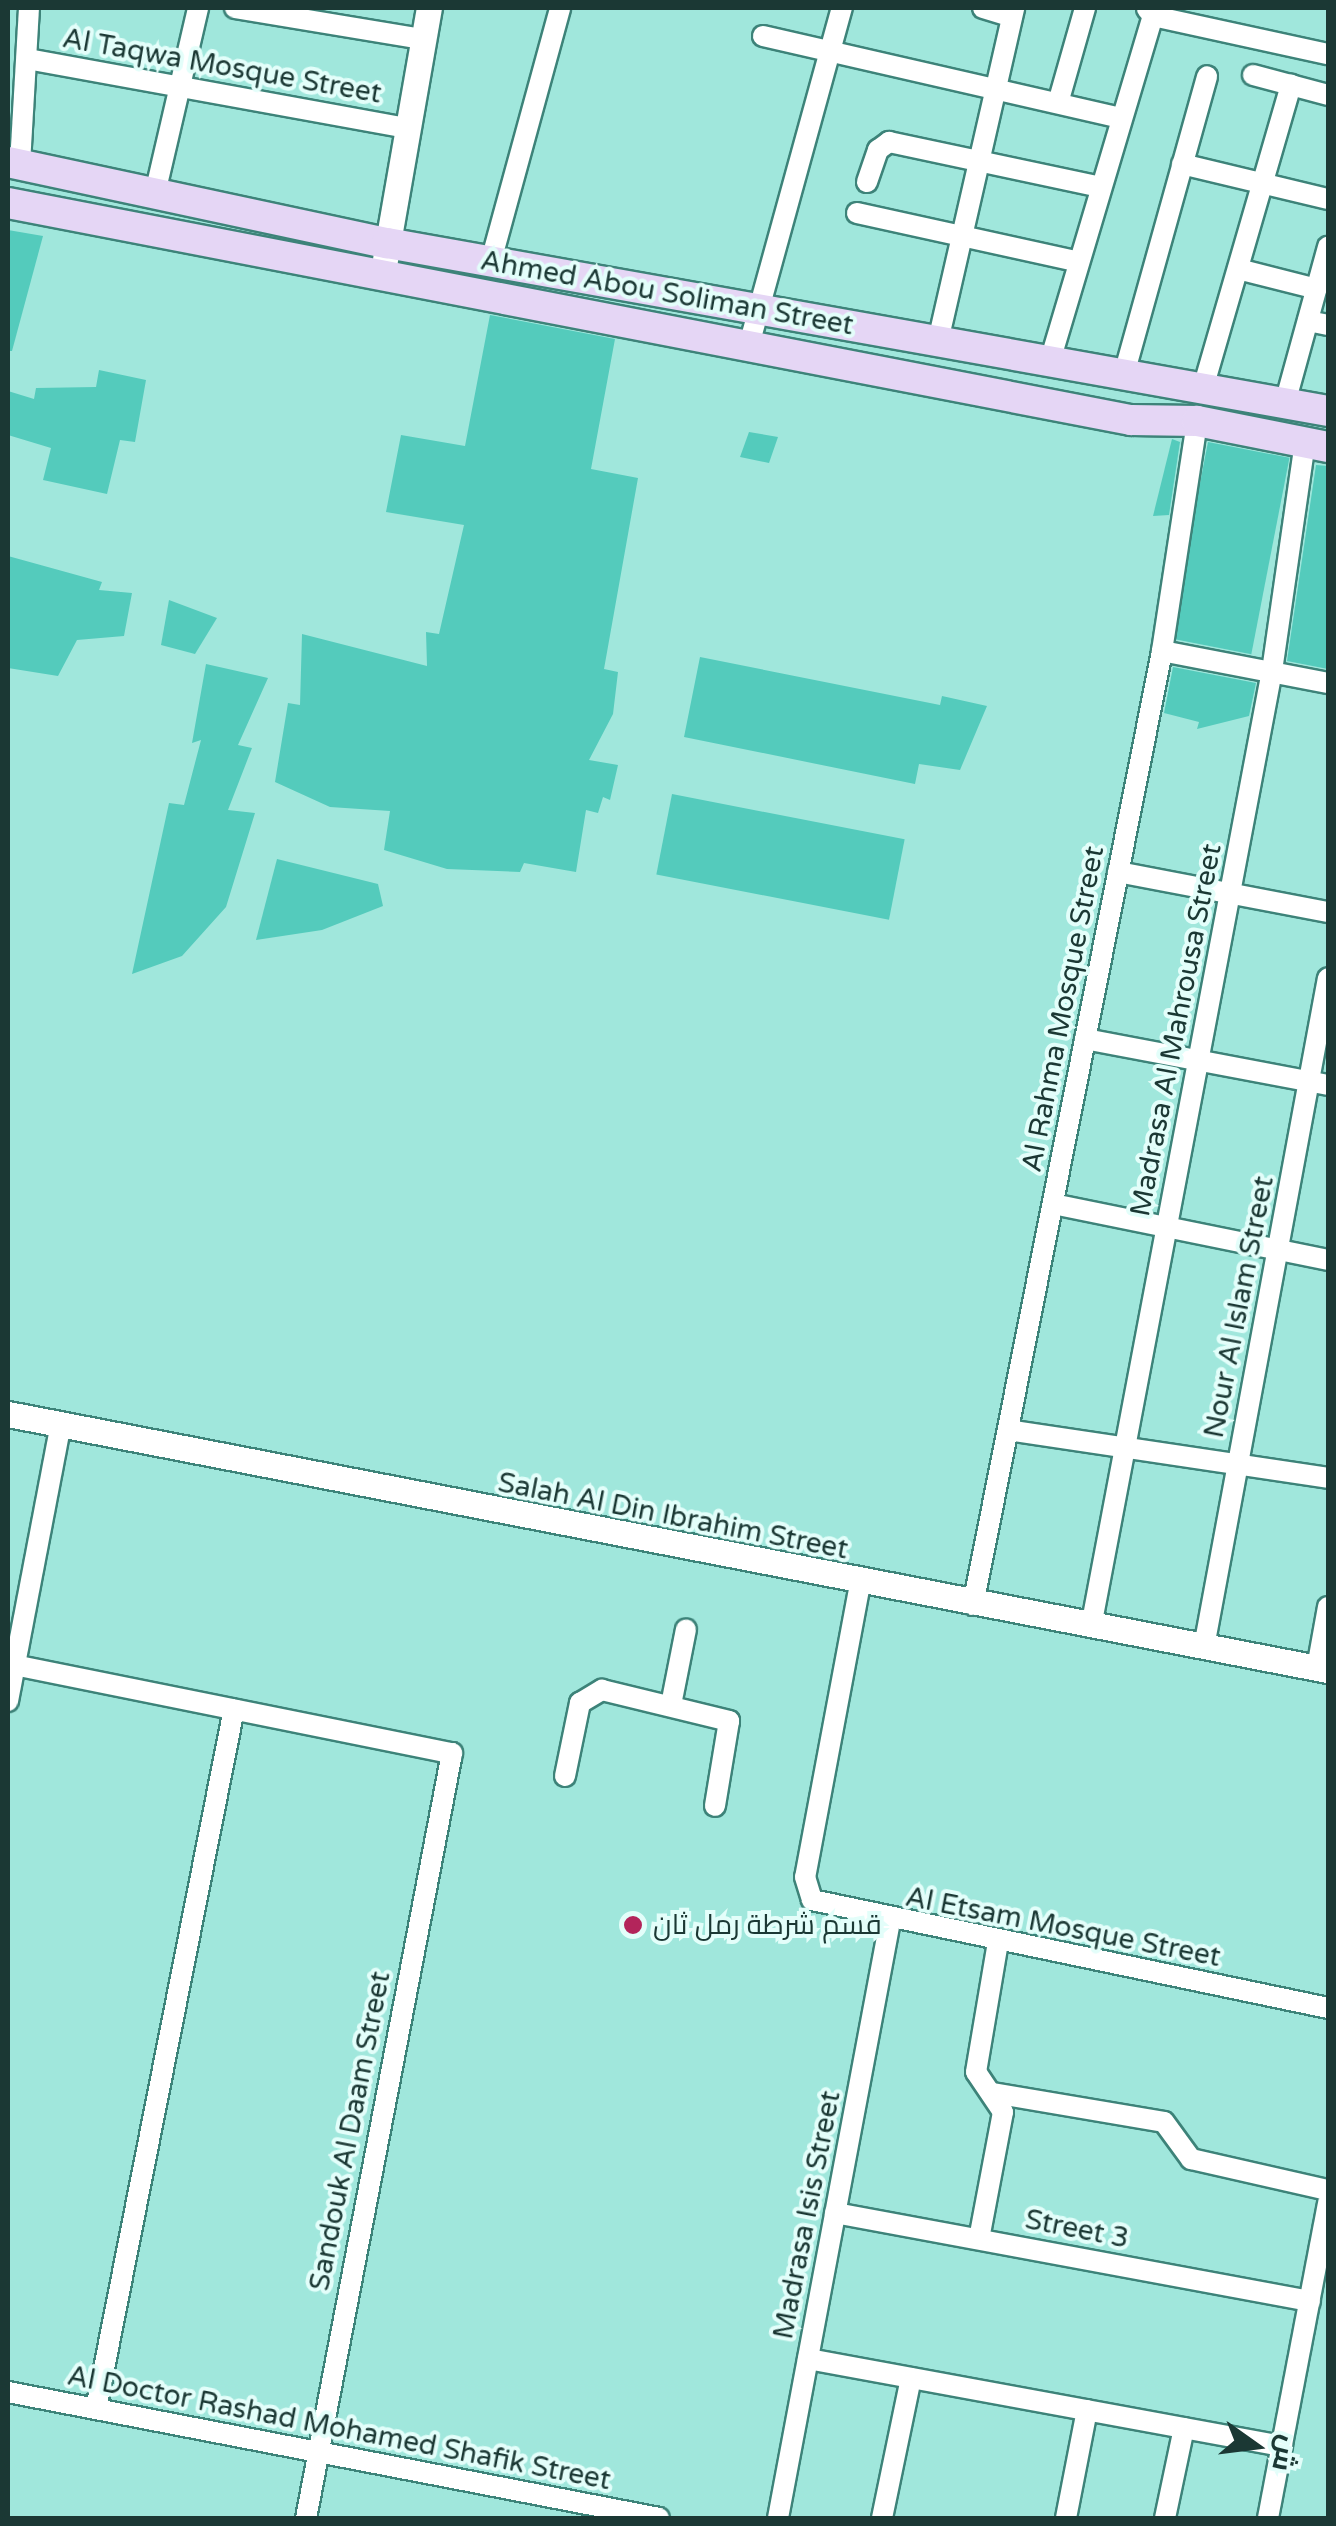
<!DOCTYPE html>
<meta charset="utf-8">
<style>
body{margin:0}
#map{position:relative;width:1336px;height:2526px;overflow:hidden;background:#a0e7dc;font-family:"Varela Round",Cairo,sans-serif}
div>[style]{position:absolute}
.building>*{inset:0;background:#54cbbc;transform-origin:0 0}
.roads{filter:drop-shadow(2px 0 #3d8379) drop-shadow(-2px 0 #3d8379) drop-shadow(0 2px #3d8379) drop-shadow(0 -2px #3d8379)}
.minor>*{height:20px;margin:-10px;padding:0 10px;transform-origin:10px;border-radius:10px;background:#fff}
.tertiary>*{height:25px;margin:-12.5px;padding:0 12.5px;transform-origin:12.5px;border-radius:12.5px;background:#fff}
.secondary>*{height:30px;margin:-15px;padding:0 15px;transform-origin:15px;border-radius:15px;background:#e5d6f5}
.dots>*{width:28px;height:28px;translate:-50% -50%;box-sizing:border-box;border:5px solid #e3fefa;border-radius:50%}
span{translate:-50% -50%;white-space:nowrap;text-align:center;line-height:1.15;-webkit-text-stroke:8px #e3fefa;paint-order:stroke}
.street-label{font-size:28px;color:#1b3834}
.poi-label{font-size:28px;color:#1b3834}
.left{translate:0 -50%;text-align:left}
.frame{position:absolute;inset:0;border:10px solid #1b3834;pointer-events:none}
.north{position:absolute;left:1206px;top:2396px;width:100px;height:100px;-webkit-text-stroke:8px #e3fefa;paint-order:stroke;rotate:104deg;font-size:28px;font-weight:700;line-height:40px;text-align:center;color:#1b3834}
.north::after{content:'';display:block;margin:auto;width:35px;height:45px;background:#1b3834;clip-path:polygon(50% 0,100% 100%,50% 72%,0 100%)}
</style>
<div id="map">
<div class="building">
<i style="clip-path:polygon(8px 230px,43px 236px,12px 351px,8px 351px)"></i>
<i style="clip-path:polygon(490px 315px,615px 339px,591px 469px,638px 478px,604px 669px,618px 672px,613px 714px,589px 760px,618px 765px,610px 800px,603px 797px,598px 813px,586px 810px,576px 872px,524px 863px,520px 872px,447px 869px,384px 850px,390px 811px,330px 807px,275px 782px,288px 703px,300px 705px,302px 634px,427px 666px,426px 632px,439px 634px,464px 525px,386px 512px,401px 435px,465px 446px)"></i>
<i style="clip-path:polygon(99px 370px,146px 380px,135px 442px,120px 440px,107px 494px,43px 480px,51px 448px,8px 435px,8px 391px,34px 399px,36px 388px,96px 387px)"></i>
<i style="clip-path:polygon(749px 432px,778px 437px,769px 463px,740px 457px)"></i>
<i style="clip-path:polygon(1172px 439px,1180px 442px,1169px 515px,1153px 516px)"></i>
<i style="left:1208px;top:442px;width:83px;height:200px;rotate:11deg"></i>
<i style="clip-path:polygon(1316px 465px,1328px 466px,1328px 669px,1287px 661px)"></i>
<i style="clip-path:polygon(8px 556px,102px 582px,99px 590px,132px 593px,124px 636px,77px 640px,58px 676px,8px 668px)"></i>
<i style="clip-path:polygon(169px 600px,217px 618px,195px 654px,161px 645px)"></i>
<i style="clip-path:polygon(700px 657px,940px 705px,942px 696px,987px 706px,960px 770px,919px 764px,915px 784px,684px 737px)"></i>
<i style="clip-path:polygon(206px 664px,268px 678px,238px 745px,252px 748px,228px 810px,255px 813px,226px 907px,182px 956px,132px 974px,169px 803px,184px 805px,201px 740px,192px 743px)"></i>
<i style="clip-path:polygon(1173px 667px,1256px 683px,1249px 716px,1197px 729px,1199px 722px,1164px 713px)"></i>
<i style="left:672px;top:794px;width:237px;height:82px;rotate:11deg"></i>
<i style="clip-path:polygon(277px 859px,378px 884px,383px 906px,322px 930px,256px 940px)"></i>
</div>
<div class="roads">
<div class="minor">
<i style="left:235px;top:8px;width:191px;rotate:9.4deg"></i>
<i style="left:983px;top:8px;width:30px;rotate:17deg"></i>
<i style="left:1147px;top:9px;width:9px;rotate:49deg"></i>
<i style="left:1153px;top:16px;width:179px;rotate:12.3deg"></i>
<i style="left:763px;top:36px;width:367px;rotate:12.9deg"></i>
<i style="left:27px;top:59px;width:387px;rotate:10.3deg"></i>
<i style="left:1253px;top:75px;width:78px;rotate:14.9deg"></i>
<i style="left:1058px;top:103px;width:99px;rotate:-74.1deg"></i>
<i style="left:20px;top:164px;width:156px;rotate:-86.7deg"></i>
<i style="left:1182px;top:164px;width:150px;rotate:13.5deg"></i>
<i style="left:867px;top:182px;width:34px;rotate:-71deg"></i>
<i style="left:878px;top:150px;width:14px;rotate:-36deg"></i>
<i style="left:889px;top:142px;width:217px;rotate:12deg"></i>
<i style="left:156px;top:189px;width:186px;rotate:-76.9deg"></i>
<i style="left:857px;top:213px;width:227px;rotate:12.4deg"></i>
<i style="left:491px;top:261px;width:262px;rotate:-74.7deg"></i>
<i style="left:1238px;top:269px;width:81px;rotate:14.2deg"></i>
<i style="left:1308px;top:321px;width:20px;rotate:11deg"></i>
<i style="left:938px;top:341px;width:342px;rotate:-77.1deg"></i>
<i style="left:749px;top:345px;width:350px;rotate:-74.6deg"></i>
<i style="left:1050px;top:361px;width:368px;rotate:-73.4deg"></i>
<i style="left:1124px;top:374px;width:309px;rotate:-74.4deg"></i>
<i style="left:1203px;top:388px;width:316px;rotate:-73.8deg"></i>
<i style="left:1285px;top:403px;width:162px;rotate:-74.6deg"></i>
<i style="left:1162px;top:651px;width:169px;rotate:10.9deg"></i>
<i style="left:1118px;top:872px;width:214px;rotate:10.8deg"></i>
<i style="left:1085px;top:1039px;width:247px;rotate:10.7deg"></i>
<i style="left:1053px;top:1204px;width:281px;rotate:11.5deg"></i>
<i style="left:1008px;top:1430px;width:324px;rotate:8.5deg"></i>
<i style="left:860px;top:1584px;width:298px;rotate:100.6deg"></i>
<i style="left:805px;top:1877px;width:24px;rotate:73deg"></i>
<i style="left:812px;top:1900px;width:527px;rotate:11.82deg"></i>
<i style="left:973px;top:1605px;width:973px;rotate:-78.79deg"></i>
<i style="left:1162px;top:651px;width:233px;rotate:-81.3deg"></i>
<i style="left:1091px;top:1627px;width:973px;rotate:-79.28deg"></i>
<i style="left:1272px;top:671px;width:231px;rotate:-81.8deg"></i>
<i style="left:1204px;top:1647px;width:680px;rotate:-79.5deg"></i>
<i style="left:14px;top:1665px;width:447px;rotate:11.4deg"></i>
<i style="left:452px;top:1753px;width:779px;rotate:100.8deg"></i>
<i style="left:1317px;top:1668px;width:62px;rotate:-79.8deg"></i>
<i style="left:8px;top:1701px;width:282px;rotate:-79.2deg"></i>
<i style="left:671px;top:1705px;width:77px;rotate:-78.8deg"></i>
<i style="left:565px;top:1776px;width:75px;rotate:-78.4deg"></i>
<i style="left:580px;top:1703px;width:26px;rotate:-31deg"></i>
<i style="left:602px;top:1690px;width:131px;rotate:13.7deg"></i>
<i style="left:729px;top:1721px;width:86px;rotate:99.4deg"></i>
<i style="left:993px;top:2093px;width:173px;rotate:9.6deg"></i>
<i style="left:1164px;top:2122px;width:46px;rotate:53.9deg"></i>
<i style="left:1191px;top:2159px;width:140px;rotate:12.8deg"></i>
<i style="left:835px;top:2213px;width:483px;rotate:10.5deg"></i>
<i style="left:979px;top:2239px;width:129px;rotate:-79.3deg"></i>
<i style="left:1003px;top:2112px;width:48px;rotate:-124deg"></i>
<i style="left:976px;top:2072px;width:132px;rotate:-80.4deg"></i>
<i style="left:808px;top:2359px;width:482px;rotate:10.4deg"></i>
<i style="left:8px;top:2392px;width:663px;rotate:10.95deg"></i>
<i style="left:96px;top:2409px;width:713px;rotate:-78.85deg"></i>
<i style="left:778px;top:2518px;width:607px;rotate:-79.37deg"></i>
<i style="left:882px;top:2518px;width:143px;rotate:-78.3deg"></i>
<i style="left:1066px;top:2518px;width:110px;rotate:-79deg"></i>
<i style="left:1165px;top:2518px;width:92px;rotate:-78.1deg"></i>
<i style="left:1268px;top:2518px;width:322px;rotate:-79.2deg"></i>
</div>
<div class="tertiary">
<i style="left:383px;top:271px;width:267px;rotate:-80.1deg"></i>
<i style="left:8px;top:1414px;width:1345px;rotate:10.98deg"></i>
</div>
<div class="secondary">
<i style="left:8px;top:162px;width:388px;rotate:12.1deg"></i>
<i style="left:387px;top:243px;width:956px;rotate:10.12deg"></i>
<i style="left:8px;top:203px;width:1144px;rotate:10.94deg"></i>
<i style="left:1131px;top:420px;width:66px;rotate:0.9deg"></i>
<i style="left:1197px;top:421px;width:134px;rotate:11.2deg"></i>
</div>
</div>
<div class="dots">
<i style="left:633px;top:1925px;background:#b3255b"></i>
</div>
<div class="street-label">
<span style="left:222px;top:66px;rotate:10deg">Al Taqwa Mosque Street</span>
<span style="left:667px;top:293px;rotate:10deg">Ahmed Abou Soliman Street</span>
<span style="left:1063px;top:1009px;rotate:-79deg">Al Rahma Mosque Street</span>
<span style="left:1176px;top:1030px;rotate:-79deg">Madrasa Al Mahrousa Street</span>
<span style="left:1239px;top:1307px;rotate:-79deg">Nour Al Islam Street</span>
<span style="left:673px;top:1516px;rotate:11deg">Salah Al Din Ibrahim Street</span>
<span style="left:1063px;top:1927px;rotate:11deg">Al Etsam Mosque Street</span>
<span style="left:350px;top:2131px;rotate:-79deg">Sandouk Al Daam Street</span>
<span style="left:807px;top:2215px;rotate:-79deg">Madrasa Isis Street</span>
<span style="left:1077px;top:2229px;rotate:11deg">Street 3</span>
<span style="left:339px;top:2428px;rotate:11deg">Al Doctor Rashad Mohamed Shafik Street</span>
</div>
<div class="poi-label">
<span class="left" style="left:653px;top:1925px">قسم شرطة رمل ثان</span>
</div>
<div class="frame"></div>
<div class="north">ش</div>
</div>
